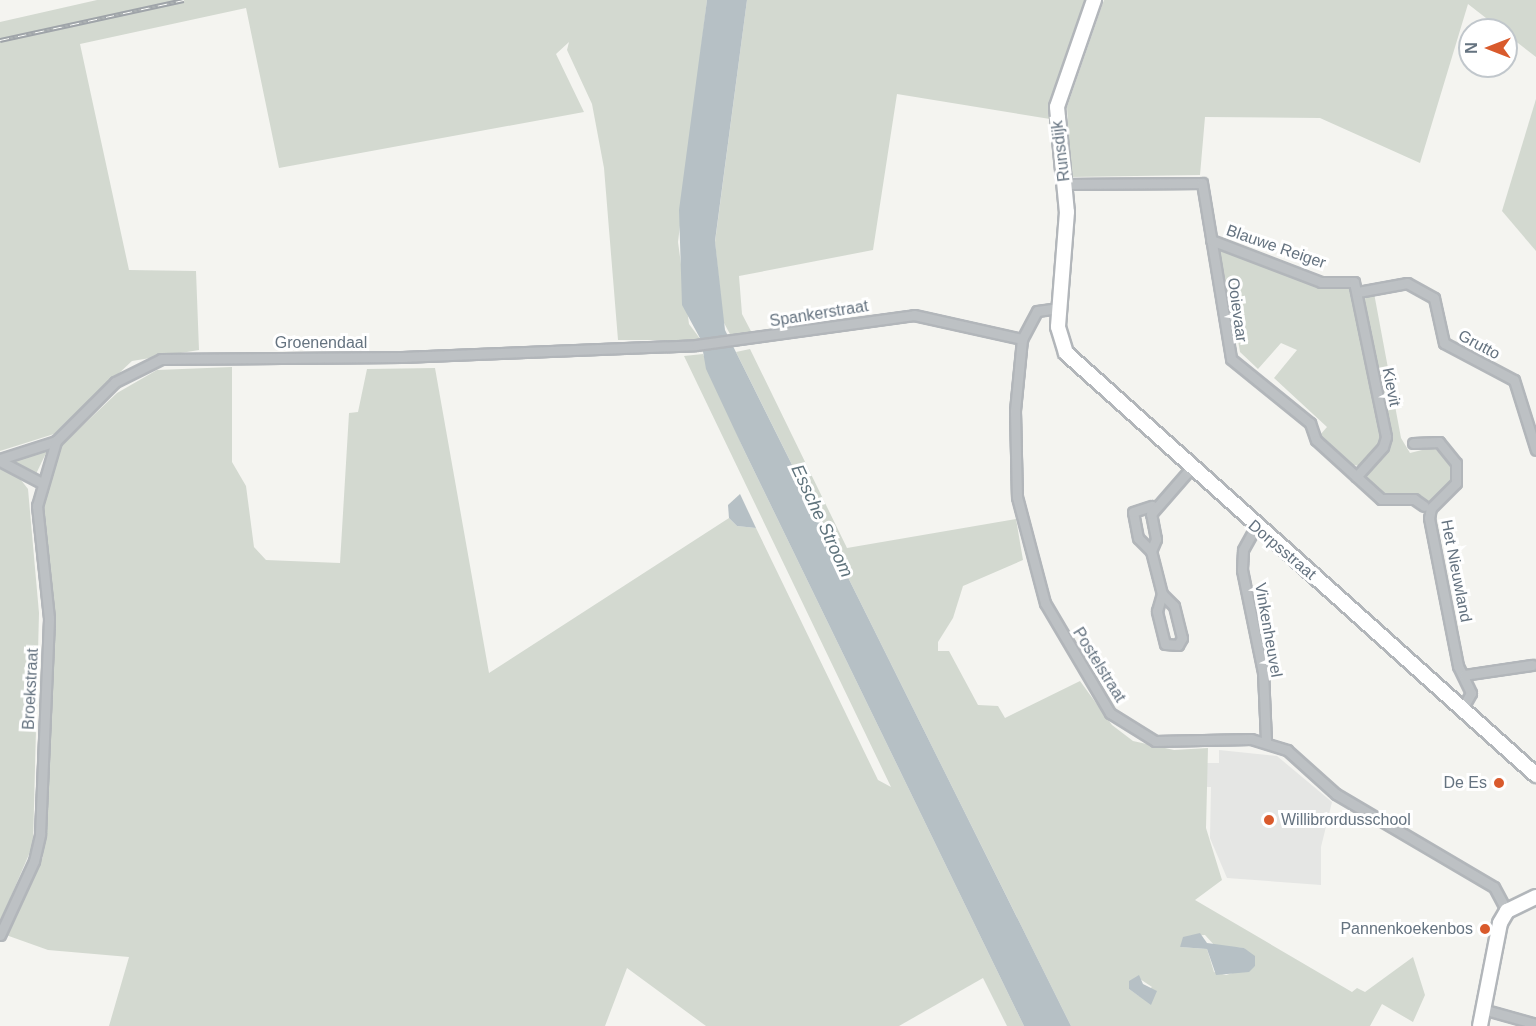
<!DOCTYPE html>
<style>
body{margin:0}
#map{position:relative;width:1536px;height:1026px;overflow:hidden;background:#f4f4f0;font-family:Helvetica,sans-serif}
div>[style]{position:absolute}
.built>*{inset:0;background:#e5e6e4}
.green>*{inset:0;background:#d3d9d0}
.water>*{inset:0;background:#b6c0c5}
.roads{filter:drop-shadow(2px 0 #b2b6ba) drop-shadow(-2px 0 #b2b6ba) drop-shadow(0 2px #b2b6ba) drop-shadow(0 -2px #b2b6ba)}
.street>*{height:9px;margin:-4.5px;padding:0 4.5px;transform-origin:4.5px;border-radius:4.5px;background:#bdc1c4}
.secondary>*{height:14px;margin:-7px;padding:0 7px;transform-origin:7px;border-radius:7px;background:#fff}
.rail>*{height:5px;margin-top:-2.5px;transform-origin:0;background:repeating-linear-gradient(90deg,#fff 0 9px,#9fa4a9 0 18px);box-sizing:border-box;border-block:2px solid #9fa4a9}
.dots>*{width:16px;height:16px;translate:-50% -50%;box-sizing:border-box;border:3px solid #fff;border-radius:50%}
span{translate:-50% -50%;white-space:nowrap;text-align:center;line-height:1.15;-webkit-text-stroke:6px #fff;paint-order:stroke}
.street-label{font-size:16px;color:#657380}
.poi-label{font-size:16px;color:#657380}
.right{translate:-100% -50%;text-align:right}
.left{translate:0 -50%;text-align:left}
.water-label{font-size:18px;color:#60747d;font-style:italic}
.north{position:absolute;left:1458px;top:18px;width:60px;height:60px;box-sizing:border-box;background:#fff;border:2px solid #c1c7cc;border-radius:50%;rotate:270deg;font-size:16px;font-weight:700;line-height:24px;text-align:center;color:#657380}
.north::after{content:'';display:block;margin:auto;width:21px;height:27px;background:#d95a2c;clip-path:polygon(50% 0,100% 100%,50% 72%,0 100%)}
</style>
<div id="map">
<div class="built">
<i style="clip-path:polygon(1219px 750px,1277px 756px,1332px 802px,1321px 847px,1321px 885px,1227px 878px,1210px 838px,1211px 787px,1204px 787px,1204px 763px,1219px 763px)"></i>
</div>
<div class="green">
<i style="clip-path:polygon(97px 0,707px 0,678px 242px,689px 324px,701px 340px,618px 340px,604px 168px,592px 104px,567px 50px,569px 42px,556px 54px,584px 112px,279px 168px,246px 8px,80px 44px,129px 270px,196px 271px,199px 350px,132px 361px,54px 434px,0 451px,0 22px)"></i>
<i style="clip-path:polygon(747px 0,1087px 0,1056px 85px,1050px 119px,897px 94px,873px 250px,739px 276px,742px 314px,754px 337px,732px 338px,723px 321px,715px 242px)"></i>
<i style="clip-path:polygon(1104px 0,1536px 0,1536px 57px,1468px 4px,1420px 163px,1320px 118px,1205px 117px,1200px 175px,1071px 177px,1067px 107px)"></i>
<i style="clip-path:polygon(1536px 99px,1536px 251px,1502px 211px)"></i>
<i style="clip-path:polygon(1223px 247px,1316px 286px,1351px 284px,1382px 441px,1361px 466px,1353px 465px,1320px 435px,1327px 427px,1274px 378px,1297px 350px,1281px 343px,1258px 369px,1240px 352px,1236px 329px,1228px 330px,1217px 251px)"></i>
<i style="clip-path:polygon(1374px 293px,1401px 438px,1410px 453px,1434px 447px,1450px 465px,1452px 483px,1431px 503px,1413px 494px,1386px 499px,1364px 478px,1391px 444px,1363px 300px)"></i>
<i style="clip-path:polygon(evenodd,750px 349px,847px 548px,1016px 519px,1023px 560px,963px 586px,953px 618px,938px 642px,938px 651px,949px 651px,978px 705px,998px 706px,1005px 718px,1080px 681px,1112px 725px,1133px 741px,1174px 750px,1208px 748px,1206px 828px,1222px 880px,1195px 900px,1352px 992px,1357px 988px,1365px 992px,1413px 957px,1425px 995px,1413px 1022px,1382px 1004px,1370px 1026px,1071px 1026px,736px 352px,750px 349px,1205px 935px,1215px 946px,1244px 948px,1255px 966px,1226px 975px,1214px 972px,1207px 949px,1180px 947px,1188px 936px,1205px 935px,750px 349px,1134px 979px,1140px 979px,1152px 987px,1139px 996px,1129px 989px,1134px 979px)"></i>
<i style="clip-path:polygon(703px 354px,743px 448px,1024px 1026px,1007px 1026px,983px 978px,899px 1026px,706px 1026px,627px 968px,605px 1026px,109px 1026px,129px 957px,48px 950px,6px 935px,43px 857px,49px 690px,41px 511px,52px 463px,59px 448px,117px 393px,157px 370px,232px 367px,232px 462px,246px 486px,254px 547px,266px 560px,340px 563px,349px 413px,358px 412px,367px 369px,435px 368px,489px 673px,729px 518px,737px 526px,756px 528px,878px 780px,891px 787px,684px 356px)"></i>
<i style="clip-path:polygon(48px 449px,36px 474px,13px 464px,17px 459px)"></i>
<i style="clip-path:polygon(0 468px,14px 471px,28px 489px,39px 613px,33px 845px,0 922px)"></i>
</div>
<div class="water">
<i style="clip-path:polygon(707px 0,747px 0,715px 241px,725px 330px,1071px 1026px,1024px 1026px,743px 448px,706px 369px,701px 340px,682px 305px,679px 210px)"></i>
<i style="clip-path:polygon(740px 494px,756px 528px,737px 526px,729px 518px,728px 505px)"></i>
<i style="clip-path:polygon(1200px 933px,1207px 943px,1244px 948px,1255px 956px,1255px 966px,1249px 972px,1216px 975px,1207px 949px,1180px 947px,1183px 937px)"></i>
<i style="clip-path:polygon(1139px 975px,1143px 984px,1157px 991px,1151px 1005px,1129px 989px,1129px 981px)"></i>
</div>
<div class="roads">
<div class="street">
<i style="left:1065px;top:184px;width:137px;rotate:-0.4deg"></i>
<i style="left:1202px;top:183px;width:178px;rotate:80.6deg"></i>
<i style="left:1231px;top:359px;width:102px;rotate:39deg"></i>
<i style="left:1310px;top:423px;width:18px;rotate:71deg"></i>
<i style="left:1316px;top:440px;width:88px;rotate:42.2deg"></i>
<i style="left:1381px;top:499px;width:33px"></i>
<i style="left:1414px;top:499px;width:12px;rotate:35deg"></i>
<i style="left:1211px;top:240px;width:118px;rotate:20.9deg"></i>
<i style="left:1321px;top:282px;width:33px"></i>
<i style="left:1354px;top:282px;width:158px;rotate:78.3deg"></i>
<i style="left:1386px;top:437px;width:10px;rotate:107deg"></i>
<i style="left:1383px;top:447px;width:40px;rotate:132deg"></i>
<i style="left:1358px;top:292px;width:50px;rotate:-10.4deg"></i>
<i style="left:1407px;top:283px;width:31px;rotate:29deg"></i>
<i style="left:1434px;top:298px;width:46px;rotate:77.5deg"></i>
<i style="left:1444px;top:343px;width:79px;rotate:27.9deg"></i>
<i style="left:1514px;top:380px;width:73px;rotate:72.6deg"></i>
<i style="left:1059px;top:308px;width:22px;rotate:172deg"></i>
<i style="left:1037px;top:311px;width:32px;rotate:118deg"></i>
<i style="left:1022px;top:339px;width:72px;rotate:95.6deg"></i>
<i style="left:1015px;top:411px;width:86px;rotate:88.7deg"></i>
<i style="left:1017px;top:497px;width:110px;rotate:75.2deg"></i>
<i style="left:1045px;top:603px;width:128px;rotate:59.4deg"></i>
<i style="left:1110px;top:713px;width:53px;rotate:31.9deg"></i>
<i style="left:1155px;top:741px;width:96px;rotate:-1.2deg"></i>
<i style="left:1251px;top:739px;width:38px;rotate:17deg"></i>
<i style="left:1287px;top:750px;width:66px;rotate:41.9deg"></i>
<i style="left:1336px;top:794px;width:183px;rotate:30.5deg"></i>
<i style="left:1494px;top:887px;width:27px;rotate:62deg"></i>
<i style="left:1413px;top:443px;width:26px;rotate:-2deg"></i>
<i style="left:1439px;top:442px;width:27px;rotate:51deg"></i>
<i style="left:1456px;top:463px;width:20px;rotate:90deg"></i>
<i style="left:1456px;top:483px;width:35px;rotate:135deg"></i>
<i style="left:1431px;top:508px;width:10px;rotate:101deg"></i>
<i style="left:1429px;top:518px;width:151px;rotate:78.9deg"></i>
<i style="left:1458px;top:666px;width:30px;rotate:64deg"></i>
<i style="left:1471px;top:693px;width:18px;rotate:119deg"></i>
<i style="left:0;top:459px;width:59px;rotate:-17.8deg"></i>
<i style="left:56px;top:441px;width:83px;rotate:-45deg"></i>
<i style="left:115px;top:382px;width:51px;rotate:-26.6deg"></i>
<i style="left:161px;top:359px;width:241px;rotate:-0.5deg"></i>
<i style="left:402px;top:357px;width:294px;rotate:-2.3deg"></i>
<i style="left:696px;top:345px;width:220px;rotate:-7.8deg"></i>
<i style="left:914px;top:315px;width:111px;rotate:12.5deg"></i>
<i style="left:0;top:461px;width:45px;rotate:27.7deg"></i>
<i style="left:1255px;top:528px;width:25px;rotate:119deg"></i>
<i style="left:1243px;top:550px;width:20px;rotate:93deg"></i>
<i style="left:1242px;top:570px;width:104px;rotate:78.4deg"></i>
<i style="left:1263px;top:672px;width:69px;rotate:87.5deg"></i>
<i style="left:1151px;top:551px;width:18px;rotate:-135deg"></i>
<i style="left:1138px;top:538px;width:26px;rotate:-101deg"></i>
<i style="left:1133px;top:512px;width:20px;rotate:-18deg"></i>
<i style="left:1162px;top:594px;width:17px;rotate:45deg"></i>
<i style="left:1174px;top:606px;width:33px;rotate:76deg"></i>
<i style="left:1182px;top:638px;width:8px;rotate:120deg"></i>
<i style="left:1178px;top:645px;width:13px;rotate:-176deg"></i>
<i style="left:1165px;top:644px;width:34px;rotate:-104deg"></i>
<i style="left:1157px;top:611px;width:18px;rotate:-74deg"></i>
<i style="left:1162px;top:594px;width:44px;rotate:-104.3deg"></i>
<i style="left:1151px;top:551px;width:13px;rotate:-67deg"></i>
<i style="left:1156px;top:539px;width:25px;rotate:-101deg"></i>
<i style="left:1151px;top:514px;width:62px;rotate:-48.9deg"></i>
<i style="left:1464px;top:675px;width:69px;rotate:-8.4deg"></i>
<i style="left:0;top:935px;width:81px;rotate:-65.3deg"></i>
<i style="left:34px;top:861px;width:28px;rotate:-77deg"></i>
<i style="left:40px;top:834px;width:216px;rotate:-87.6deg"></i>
<i style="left:49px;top:618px;width:113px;rotate:-96.1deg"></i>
<i style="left:37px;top:506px;width:68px;rotate:-73.7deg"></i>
<i style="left:1486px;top:1010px;width:52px;rotate:15.6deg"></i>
</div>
<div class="secondary">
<i style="left:1094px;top:0;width:113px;rotate:109.1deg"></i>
<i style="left:1057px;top:107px;width:105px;rotate:84.6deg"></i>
<i style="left:1067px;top:212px;width:115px;rotate:94.5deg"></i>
<i style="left:1058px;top:327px;width:27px;rotate:73deg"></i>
<i style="left:1066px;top:353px;width:632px;rotate:41.92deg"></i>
<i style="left:1480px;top:1026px;width:105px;rotate:-79deg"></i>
<i style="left:1500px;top:923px;width:14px;rotate:-60deg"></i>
<i style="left:1507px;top:911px;width:32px;rotate:-26deg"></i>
</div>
</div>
<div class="rail">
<i style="left:0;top:40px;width:188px;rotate:-12.3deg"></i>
</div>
<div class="dots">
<i style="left:1499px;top:783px;background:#d95a2c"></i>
<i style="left:1269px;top:820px;background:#d95a2c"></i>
<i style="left:1485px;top:929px;background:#d95a2c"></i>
</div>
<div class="street-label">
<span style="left:1061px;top:151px;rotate:-97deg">Runsdijk</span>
<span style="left:1276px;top:247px;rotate:19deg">Blauwe Reiger</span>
<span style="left:1237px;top:310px;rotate:82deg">Ooievaar</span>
<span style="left:819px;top:314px;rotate:-9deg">Spankerstraat</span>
<span style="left:321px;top:343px">Groenendaal</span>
<span style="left:1479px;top:345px;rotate:28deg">Grutto</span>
<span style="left:1391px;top:387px;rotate:79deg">Kievit</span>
<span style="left:1282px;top:550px;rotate:40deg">Dorpsstraat</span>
<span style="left:1456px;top:571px;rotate:79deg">Het Nieuwland</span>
<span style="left:1268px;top:630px;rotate:80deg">Vinkenheuvel</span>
<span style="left:1099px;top:665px;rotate:58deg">Postelstraat</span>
<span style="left:31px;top:689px;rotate:-87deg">Broekstraat</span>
</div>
<div class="poi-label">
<span class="right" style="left:1487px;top:783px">De Es</span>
<span class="left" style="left:1281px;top:820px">Willibrordusschool</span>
<span class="right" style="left:1473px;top:929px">Pannenkoekenbos</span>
</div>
<div class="water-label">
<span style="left:822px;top:521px;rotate:65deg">Essche Stroom</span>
</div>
<div class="north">N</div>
</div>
